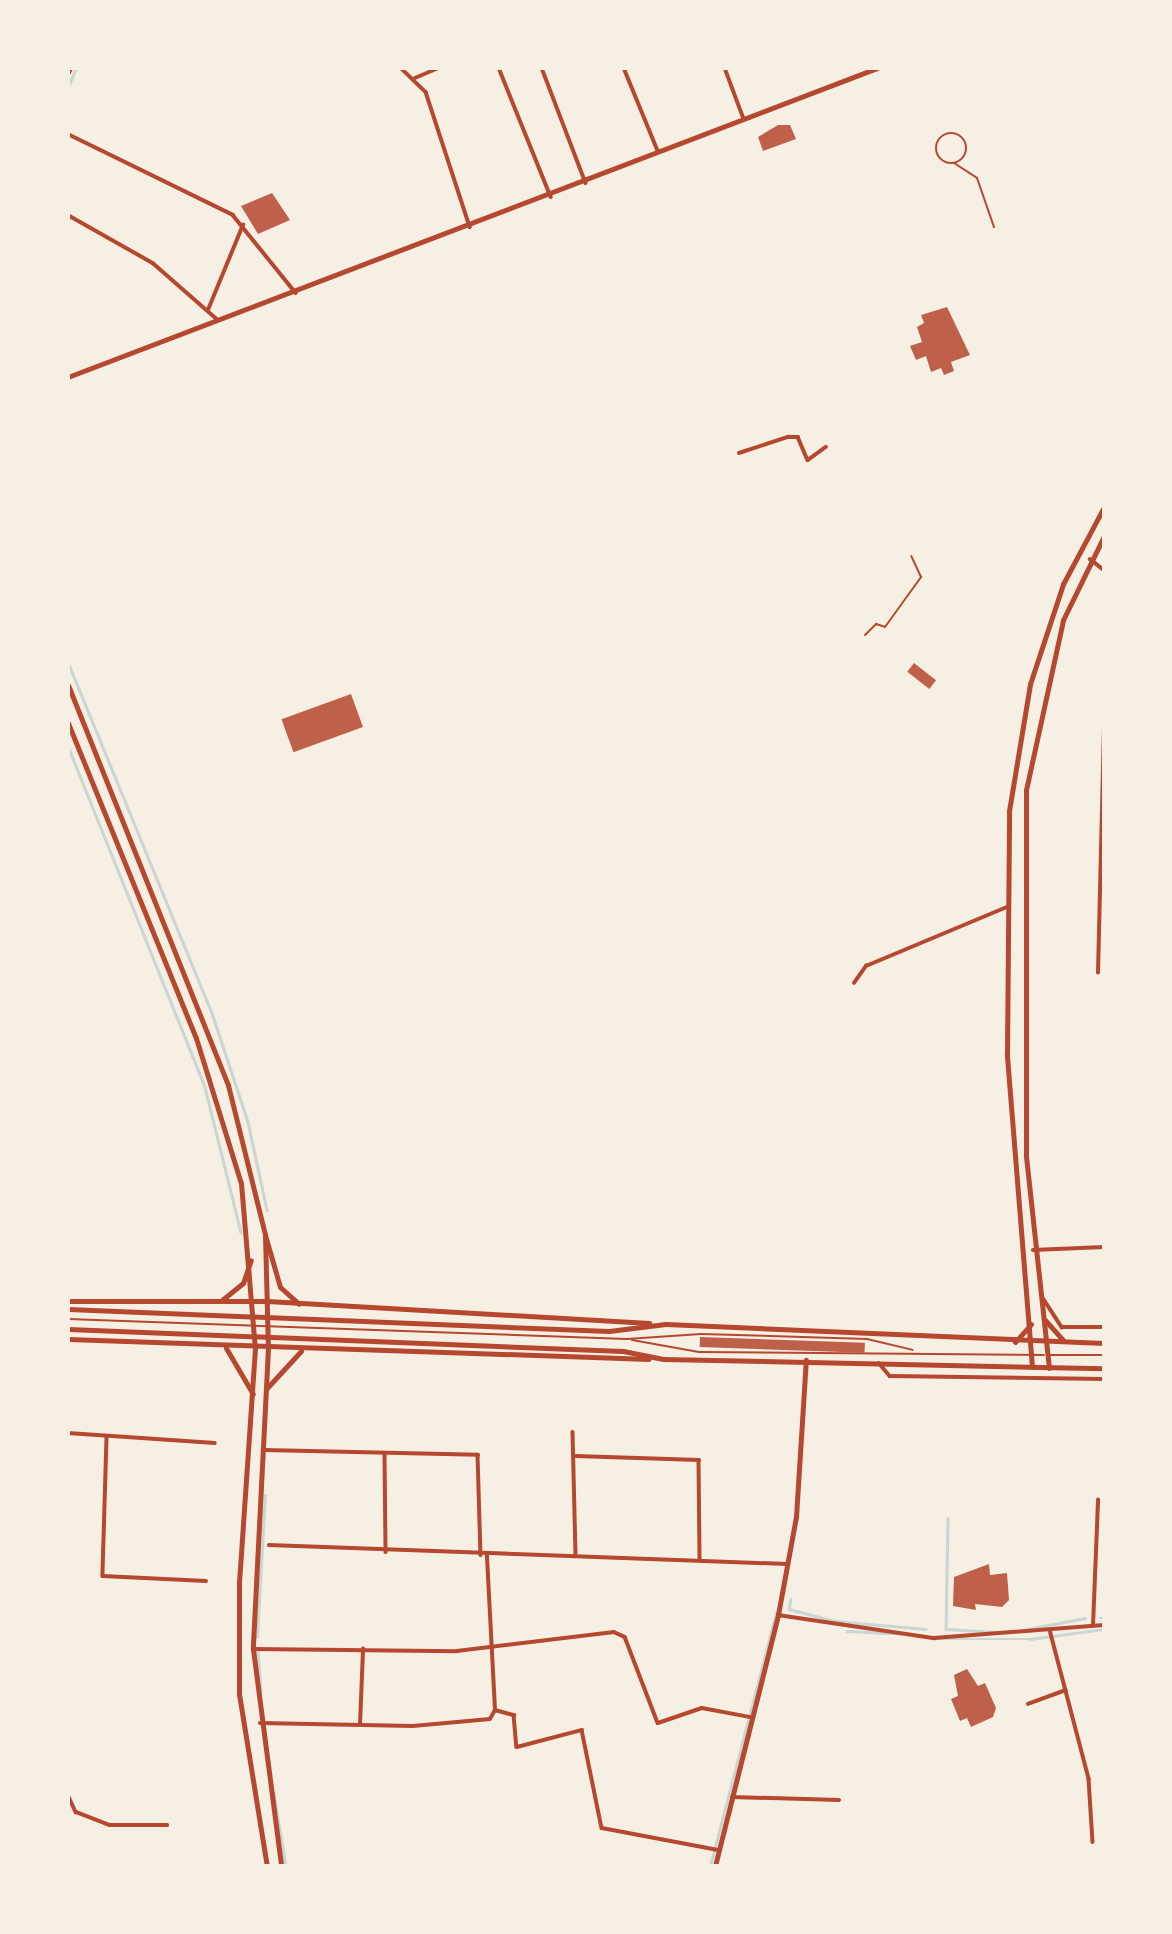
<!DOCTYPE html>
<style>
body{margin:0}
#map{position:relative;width:1172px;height:1934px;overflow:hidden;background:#f6efe4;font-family:"Space Grotesk",sans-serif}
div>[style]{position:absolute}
.stream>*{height:2.5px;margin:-1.25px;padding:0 1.25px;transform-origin:1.25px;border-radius:1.25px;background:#c9d6d2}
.building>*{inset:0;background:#bf614a;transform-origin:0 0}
.path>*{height:2px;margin:-1px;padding:0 1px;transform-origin:1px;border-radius:1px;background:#b5482f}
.service>*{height:2px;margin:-1px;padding:0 1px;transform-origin:1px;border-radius:1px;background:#b5482f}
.service>.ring{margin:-1px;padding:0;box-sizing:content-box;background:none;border:2px solid #b5482f;border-radius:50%}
.minor>*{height:3.5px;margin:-1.75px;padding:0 1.75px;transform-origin:1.75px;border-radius:1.75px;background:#b5482f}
.tertiary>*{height:4.5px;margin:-2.25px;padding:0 2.25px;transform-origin:2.25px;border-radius:2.25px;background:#b5482f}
.primary>*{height:5px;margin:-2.5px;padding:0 2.5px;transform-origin:2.5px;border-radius:2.5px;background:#b5482f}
.trunk>*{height:5px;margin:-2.5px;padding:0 2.5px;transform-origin:2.5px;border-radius:2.5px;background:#b5482f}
span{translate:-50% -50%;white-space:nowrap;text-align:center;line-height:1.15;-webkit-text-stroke:7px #f6efe4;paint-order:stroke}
.frame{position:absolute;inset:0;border:70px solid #f6efe4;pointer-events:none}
</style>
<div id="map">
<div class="stream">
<i style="left:68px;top:87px;width:21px;rotate:-67deg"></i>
<i style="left:68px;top:662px;width:376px;rotate:67.7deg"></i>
<i style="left:211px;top:1010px;width:118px;rotate:71.7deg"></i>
<i style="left:248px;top:1122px;width:90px;rotate:77.8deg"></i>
<i style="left:68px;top:746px;width:367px;rotate:68.1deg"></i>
<i style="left:205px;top:1087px;width:150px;rotate:76.1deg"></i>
<i style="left:948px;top:1518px;width:111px;rotate:91deg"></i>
<i style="left:946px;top:1629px;width:50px;rotate:3.4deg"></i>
<i style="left:791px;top:1599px;width:10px;rotate:101deg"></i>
<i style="left:789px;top:1609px;width:48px;rotate:14.6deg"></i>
<i style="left:835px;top:1621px;width:91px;rotate:5deg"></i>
<i style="left:1100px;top:1618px;width:4px"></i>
<i style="left:1027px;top:1629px;width:59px;rotate:-10.7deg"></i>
<i style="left:847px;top:1631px;width:35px;rotate:3deg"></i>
<i style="left:884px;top:1634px;width:14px"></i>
<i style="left:257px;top:1637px;width:142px;rotate:-86.8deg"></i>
<i style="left:932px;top:1639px;width:98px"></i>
<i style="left:1030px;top:1639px;width:75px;rotate:-7.7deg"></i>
<i style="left:258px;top:1649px;width:42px;rotate:85.9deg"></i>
<i style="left:274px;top:1793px;width:74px;rotate:80.7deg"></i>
<i style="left:710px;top:1866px;width:262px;rotate:-75.4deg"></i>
</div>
<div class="building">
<i style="clip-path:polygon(778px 125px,790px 125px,796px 139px,763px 151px,758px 137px)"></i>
<i style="clip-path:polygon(272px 193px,290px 220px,258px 234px,241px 206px)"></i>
<i style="clip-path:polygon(947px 307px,970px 355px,951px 362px,954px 371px,944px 375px,941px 368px,931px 372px,926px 356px,916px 360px,910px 346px,922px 342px,917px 327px,924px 323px,921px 315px)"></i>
<i style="left:914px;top:663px;width:28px;height:11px;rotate:38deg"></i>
<i style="left:351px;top:694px;width:35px;height:74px;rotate:70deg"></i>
<i style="left:700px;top:1337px;width:165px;height:10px;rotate:2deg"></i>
<i style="clip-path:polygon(989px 1564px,990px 1575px,1007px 1573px,1009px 1600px,1002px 1607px,975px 1604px,976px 1610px,953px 1606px,954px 1577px)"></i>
<i style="clip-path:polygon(967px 1669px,978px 1686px,985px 1683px,996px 1708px,993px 1717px,971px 1727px,967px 1718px,960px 1721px,951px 1699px,958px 1696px,954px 1675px)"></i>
</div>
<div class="path">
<i style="left:865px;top:635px;width:16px;rotate:-45deg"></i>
<i style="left:876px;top:624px;width:9px;rotate:18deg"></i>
<i style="left:885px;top:627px;width:62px;rotate:-54.2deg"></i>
<i style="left:921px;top:577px;width:23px;rotate:-115deg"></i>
</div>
<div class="service">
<i class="ring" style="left:936px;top:133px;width:28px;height:28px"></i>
<i style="left:954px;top:163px;width:27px;rotate:33deg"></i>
<i style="left:977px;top:178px;width:52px;rotate:70.9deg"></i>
<i style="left:68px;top:1319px;width:559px;rotate:2.05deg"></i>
<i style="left:627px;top:1339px;width:74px;rotate:-3.9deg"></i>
<i style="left:701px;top:1334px;width:166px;rotate:1.7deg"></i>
<i style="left:867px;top:1339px;width:47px;rotate:13.4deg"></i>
<i style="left:632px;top:1340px;width:68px;rotate:10.2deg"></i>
<i style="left:699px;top:1352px;width:345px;rotate:0.5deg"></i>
<i style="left:1050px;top:1355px;width:54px"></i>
</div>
<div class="minor">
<i style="left:401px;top:68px;width:35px;rotate:44deg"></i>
<i style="left:426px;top:92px;width:142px;rotate:71.9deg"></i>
<i style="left:499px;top:68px;width:139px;rotate:68deg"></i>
<i style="left:542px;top:68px;width:123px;rotate:69.1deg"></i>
<i style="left:624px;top:68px;width:90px;rotate:67.7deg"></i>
<i style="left:725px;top:68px;width:54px;rotate:69.6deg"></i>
<i style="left:415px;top:78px;width:25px;rotate:-23deg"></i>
<i style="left:68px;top:134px;width:184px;rotate:26.1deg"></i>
<i style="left:233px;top:215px;width:100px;rotate:51.1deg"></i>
<i style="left:68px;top:215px;width:98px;rotate:29.5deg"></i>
<i style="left:153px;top:263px;width:86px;rotate:41.2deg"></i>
<i style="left:208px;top:310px;width:92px;rotate:-67.6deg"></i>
<i style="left:739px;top:453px;width:52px;rotate:-18.1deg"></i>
<i style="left:788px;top:437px;width:10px"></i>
<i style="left:798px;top:437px;width:25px;rotate:67deg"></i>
<i style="left:808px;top:460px;width:22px;rotate:-36deg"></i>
<i style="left:1090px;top:559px;width:18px;rotate:38deg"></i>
<i style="left:1098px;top:973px;width:253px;rotate:-88.6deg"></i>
<i style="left:854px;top:983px;width:21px;rotate:-55deg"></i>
<i style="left:866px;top:966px;width:153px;rotate:-22.7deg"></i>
<i style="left:1033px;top:1250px;width:71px;rotate:-2.4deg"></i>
<i style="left:1043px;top:1298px;width:35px;rotate:57deg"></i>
<i style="left:1062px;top:1327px;width:42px"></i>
<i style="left:879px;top:1363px;width:17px;rotate:50deg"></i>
<i style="left:890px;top:1376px;width:214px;rotate:0.8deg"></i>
<i style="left:573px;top:1432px;width:124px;rotate:88.6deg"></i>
<i style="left:68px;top:1433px;width:147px;rotate:3.9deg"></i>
<i style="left:107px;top:1438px;width:138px;rotate:91.7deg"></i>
<i style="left:103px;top:1576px;width:103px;rotate:2.8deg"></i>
<i style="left:264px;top:1450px;width:214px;rotate:1.3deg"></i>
<i style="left:478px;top:1455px;width:100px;rotate:88.3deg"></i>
<i style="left:385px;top:1454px;width:98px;rotate:89.4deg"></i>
<i style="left:576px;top:1456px;width:123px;rotate:1.9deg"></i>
<i style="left:699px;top:1460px;width:100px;rotate:89.4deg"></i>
<i style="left:269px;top:1545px;width:518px;rotate:2.1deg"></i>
<i style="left:778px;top:1615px;width:158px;rotate:8.4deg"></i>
<i style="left:934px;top:1638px;width:170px;rotate:-4.4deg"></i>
<i style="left:1093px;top:1626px;width:126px;rotate:-87.7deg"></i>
<i style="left:1050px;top:1630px;width:154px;rotate:75.3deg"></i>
<i style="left:1089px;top:1779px;width:63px;rotate:86.4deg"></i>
<i style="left:253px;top:1649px;width:204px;rotate:0.6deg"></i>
<i style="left:457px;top:1651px;width:158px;rotate:-6.9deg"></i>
<i style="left:614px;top:1632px;width:12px;rotate:24deg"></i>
<i style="left:625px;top:1637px;width:92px;rotate:69deg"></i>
<i style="left:658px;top:1723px;width:46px;rotate:-18.8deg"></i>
<i style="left:702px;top:1708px;width:49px;rotate:10.6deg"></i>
<i style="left:1028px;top:1704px;width:40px;rotate:-20.2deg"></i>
<i style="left:495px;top:1710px;width:20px;rotate:15deg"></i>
<i style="left:514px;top:1715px;width:32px;rotate:85deg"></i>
<i style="left:517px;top:1747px;width:67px;rotate:-14.7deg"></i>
<i style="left:582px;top:1730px;width:100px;rotate:78.5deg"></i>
<i style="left:602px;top:1828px;width:118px;rotate:10.7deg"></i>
<i style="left:260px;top:1723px;width:153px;rotate:1.1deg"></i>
<i style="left:413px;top:1726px;width:77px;rotate:-5.2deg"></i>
<i style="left:490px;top:1719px;width:10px;rotate:-61deg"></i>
<i style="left:495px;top:1710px;width:154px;rotate:-93deg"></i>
<i style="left:360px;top:1725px;width:76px;rotate:-87.7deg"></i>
<i style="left:68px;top:1795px;width:19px;rotate:65deg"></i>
<i style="left:76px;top:1812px;width:36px;rotate:21deg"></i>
<i style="left:110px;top:1825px;width:57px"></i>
<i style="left:732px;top:1797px;width:107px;rotate:1.6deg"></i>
</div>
<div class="tertiary">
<i style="left:68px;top:377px;width:866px;rotate:-20.9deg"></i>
<i style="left:715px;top:1866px;width:259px;rotate:-75.9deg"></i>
<i style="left:778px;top:1615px;width:100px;rotate:-79.6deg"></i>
<i style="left:796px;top:1517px;width:157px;rotate:-86.4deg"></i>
</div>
<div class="primary">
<i style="left:68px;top:72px;width:4px;rotate:-63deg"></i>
<i style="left:68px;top:685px;width:431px;rotate:68.2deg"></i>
<i style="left:228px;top:1085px;width:154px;rotate:76.1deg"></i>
<i style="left:265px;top:1235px;width:113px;rotate:88.5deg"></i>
<i style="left:268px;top:1348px;width:301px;rotate:92.9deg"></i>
<i style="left:253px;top:1649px;width:219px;rotate:82.6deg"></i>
<i style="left:68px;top:723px;width:340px;rotate:67.9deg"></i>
<i style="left:196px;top:1038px;width:152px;rotate:72.8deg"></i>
<i style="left:241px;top:1183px;width:166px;rotate:85.2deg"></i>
<i style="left:255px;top:1348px;width:236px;rotate:93.9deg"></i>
<i style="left:239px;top:1583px;width:111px;rotate:90deg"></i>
<i style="left:239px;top:1694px;width:174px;rotate:80.8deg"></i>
<i style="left:1045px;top:1320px;width:28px;rotate:48deg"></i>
<i style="left:1015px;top:1342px;width:24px;rotate:-48deg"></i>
<i style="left:1032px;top:1367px;width:314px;rotate:-94.6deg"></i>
<i style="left:1007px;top:1054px;width:243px;rotate:-89.5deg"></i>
<i style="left:1009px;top:811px;width:129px;rotate:-80.6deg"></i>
<i style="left:1030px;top:684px;width:105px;rotate:-71.7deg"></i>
<i style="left:1063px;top:584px;width:87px;rotate:-62deg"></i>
<i style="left:1049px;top:1368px;width:214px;rotate:-96.2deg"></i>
<i style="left:1026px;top:1155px;width:365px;rotate:-90deg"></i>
<i style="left:1026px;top:790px;width:174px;rotate:-77.7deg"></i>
<i style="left:1063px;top:620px;width:93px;rotate:-64deg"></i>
</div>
<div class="trunk">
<i style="left:265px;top:1235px;width:54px;rotate:73.9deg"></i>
<i style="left:280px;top:1287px;width:25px;rotate:42deg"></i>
<i style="left:222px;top:1300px;width:27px;rotate:-39deg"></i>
<i style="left:243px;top:1283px;width:24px;rotate:-71deg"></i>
<i style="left:68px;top:1301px;width:199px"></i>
<i style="left:267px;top:1301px;width:383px;rotate:3.3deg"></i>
<i style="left:68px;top:1309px;width:541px;rotate:2.33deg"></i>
<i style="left:609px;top:1331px;width:57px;rotate:-7deg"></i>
<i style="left:666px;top:1324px;width:438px;rotate:2.5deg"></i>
<i style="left:68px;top:1329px;width:555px;rotate:2.27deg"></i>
<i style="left:623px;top:1351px;width:41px;rotate:11.3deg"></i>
<i style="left:663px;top:1359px;width:441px;rotate:1.2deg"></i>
<i style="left:68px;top:1339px;width:581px;rotate:1.97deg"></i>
<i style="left:226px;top:1348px;width:53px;rotate:59.6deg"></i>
<i style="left:266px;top:1389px;width:52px;rotate:-47.4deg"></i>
</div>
<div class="frame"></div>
</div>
